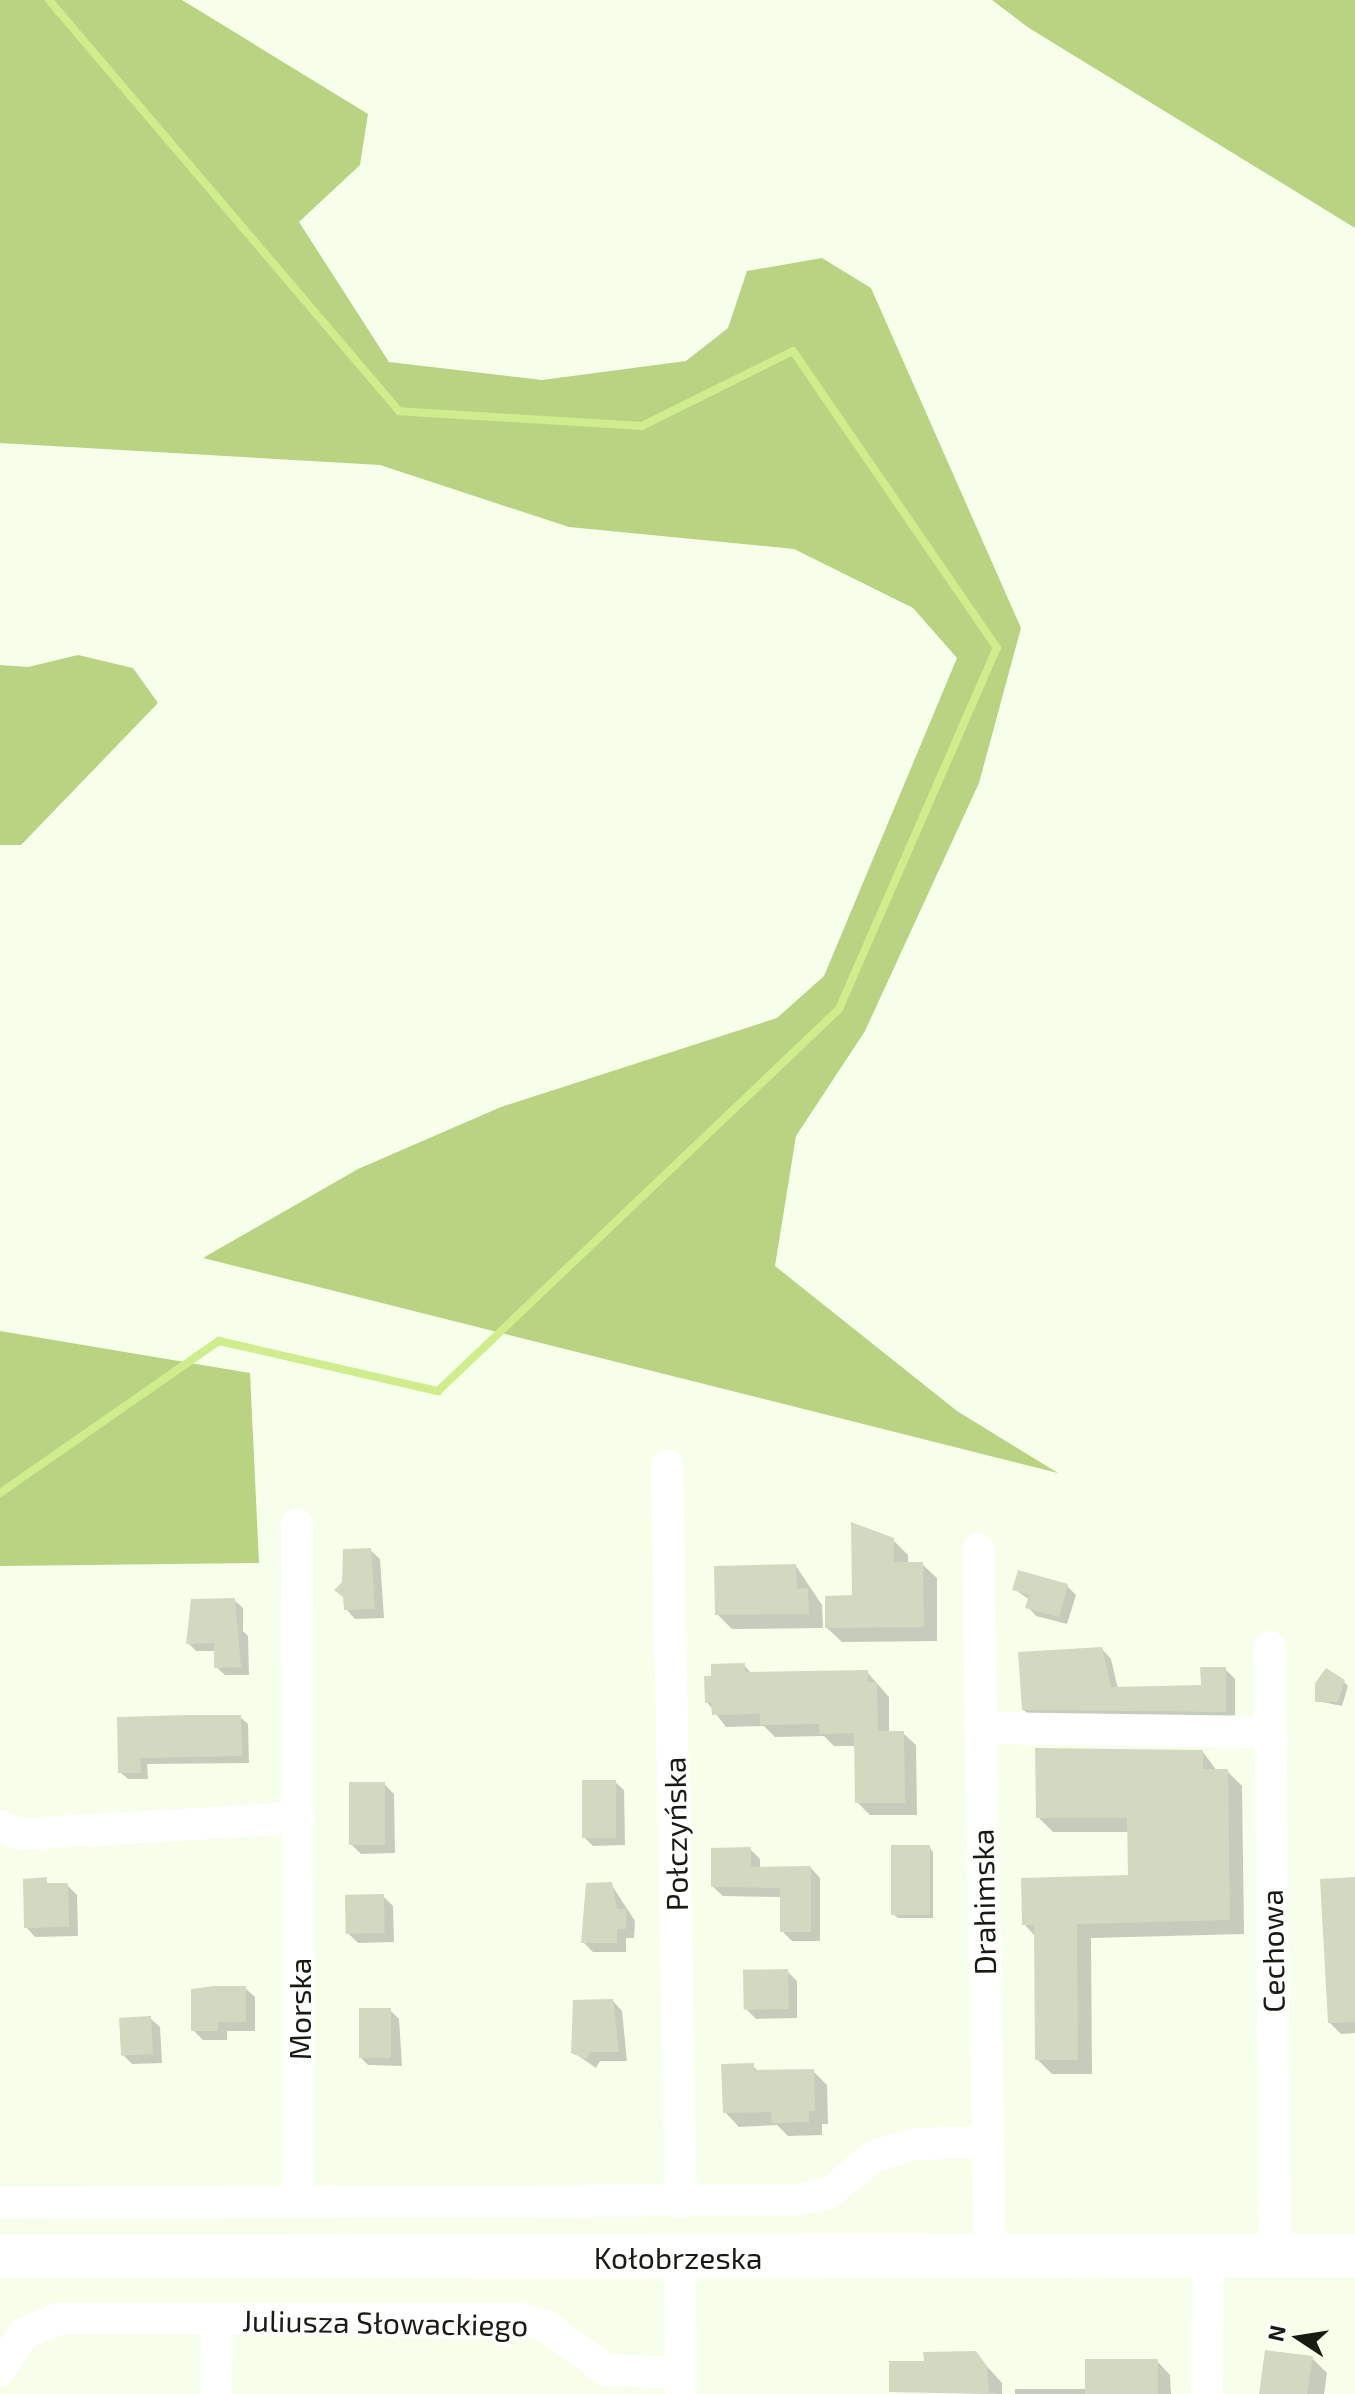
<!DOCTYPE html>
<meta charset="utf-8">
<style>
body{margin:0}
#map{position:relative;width:1355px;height:2394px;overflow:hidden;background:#f7ffea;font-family:"Exo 2",sans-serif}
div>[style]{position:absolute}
.green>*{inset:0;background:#b9d382}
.shadow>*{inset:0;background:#0003}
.stream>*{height:8px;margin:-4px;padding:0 4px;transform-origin:4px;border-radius:4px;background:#cfed8d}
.building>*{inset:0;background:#d1dac1;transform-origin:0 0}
.street>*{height:32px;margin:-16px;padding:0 16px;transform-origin:16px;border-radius:16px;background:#fff}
.secondary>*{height:44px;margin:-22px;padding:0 22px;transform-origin:22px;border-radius:22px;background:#fff}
span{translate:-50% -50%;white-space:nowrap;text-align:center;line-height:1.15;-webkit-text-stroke:7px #fff;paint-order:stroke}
.street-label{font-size:30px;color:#181b12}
.north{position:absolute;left:1259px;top:2298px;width:80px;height:80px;-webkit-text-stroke:6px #fff;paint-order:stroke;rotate:282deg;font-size:22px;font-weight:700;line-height:32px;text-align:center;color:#181b12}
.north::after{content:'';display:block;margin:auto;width:28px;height:36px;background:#181b12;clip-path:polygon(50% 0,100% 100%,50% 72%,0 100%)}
</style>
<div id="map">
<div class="green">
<i style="clip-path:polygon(0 0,182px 0,368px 114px,360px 165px,299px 222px,389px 362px,542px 380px,686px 361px,728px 328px,747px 271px,822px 258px,871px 288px,1021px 628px,979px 783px,865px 1031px,796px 1136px,775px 1266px,957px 1411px,1058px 1473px,203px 1258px,358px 1169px,501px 1107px,777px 1018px,824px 976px,957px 658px,913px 608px,794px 549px,569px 527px,380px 465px,0 443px)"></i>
<i style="clip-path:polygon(992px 0,1355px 0,1355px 228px,1029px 28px)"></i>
<i style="clip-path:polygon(78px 655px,133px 668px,158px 703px,21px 845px,0 845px,0 665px,28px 667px)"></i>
<i style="clip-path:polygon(0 1331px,250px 1373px,259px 1563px,0 1566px)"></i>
</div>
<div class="shadow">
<i style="clip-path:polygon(893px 1540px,908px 1555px,908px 1564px,922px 1564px,937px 1578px,937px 1641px,842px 1642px,827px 1628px)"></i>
<i style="clip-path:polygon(370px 1550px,380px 1559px,384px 1618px,355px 1619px,346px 1609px)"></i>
<i style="clip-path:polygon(796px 1566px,822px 1605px,823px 1628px,732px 1629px,717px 1614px)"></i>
<i style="clip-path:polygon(1067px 1586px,1076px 1595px,1067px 1624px,1036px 1616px,1028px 1607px,1030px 1600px,1014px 1589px)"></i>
<i style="clip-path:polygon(234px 1600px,243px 1608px,243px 1631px,248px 1636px,249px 1675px,225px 1675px,216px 1667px,216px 1651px,196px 1651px,188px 1643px)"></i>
<i style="clip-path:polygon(1102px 1649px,1111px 1659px,1118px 1689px,1203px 1687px,1225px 1669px,1235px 1679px,1235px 1721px,1033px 1719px,1023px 1709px)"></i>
<i style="clip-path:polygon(744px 1665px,752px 1674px,867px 1672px,889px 1697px,889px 1733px,903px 1733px,916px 1745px,917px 1815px,870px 1815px,857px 1802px,856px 1746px,834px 1746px,824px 1736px,775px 1737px,764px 1726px,726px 1727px,707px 1702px)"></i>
<i style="clip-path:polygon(1344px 1682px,1348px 1686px,1342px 1706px,1317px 1701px)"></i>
<i style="clip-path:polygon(240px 1717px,248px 1724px,249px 1763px,147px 1764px,148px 1779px,128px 1779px,120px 1772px,119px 1719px)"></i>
<i style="clip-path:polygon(1203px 1752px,1217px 1771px,1227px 1771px,1242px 1786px,1244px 1934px,1091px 1938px,1092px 2074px,1052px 2074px,1037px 2059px,1036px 1937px,1024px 1924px,1130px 1877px,1129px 1832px,1053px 1832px,1038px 1817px)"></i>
<i style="clip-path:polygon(615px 1782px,624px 1790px,625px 1845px,593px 1846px,585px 1838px)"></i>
<i style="clip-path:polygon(384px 1784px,394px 1794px,395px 1853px,361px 1854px,351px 1844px)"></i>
<i style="clip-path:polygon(929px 1847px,933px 1852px,933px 1918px,898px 1918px,893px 1914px)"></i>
<i style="clip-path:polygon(750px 1849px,760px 1859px,760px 1869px,811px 1868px,820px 1878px,820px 1941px,792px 1941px,782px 1931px,782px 1897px,723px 1896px,713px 1887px)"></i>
<i style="clip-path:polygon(1355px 1879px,1355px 2033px,1341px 2034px,1329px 2022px)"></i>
<i style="clip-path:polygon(25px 1881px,67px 1885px,77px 1895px,78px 1936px,35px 1937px,26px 1927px)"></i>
<i style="clip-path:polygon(611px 1884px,635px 1921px,634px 1938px,626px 1938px,626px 1952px,593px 1952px,583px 1942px)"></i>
<i style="clip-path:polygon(383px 1896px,393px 1906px,394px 1942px,358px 1943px,348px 1933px)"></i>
<i style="clip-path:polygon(787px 1971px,797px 1981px,797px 2018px,756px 2019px,746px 2009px)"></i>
<i style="clip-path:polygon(245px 1988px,255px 1997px,255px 2031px,227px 2031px,227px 2040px,203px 2040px,193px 2030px)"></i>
<i style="clip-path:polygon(613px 2001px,622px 2011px,627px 2061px,600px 2061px,596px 2068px,573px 2052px)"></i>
<i style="clip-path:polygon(390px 2010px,399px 2019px,402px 2066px,368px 2065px,360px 2057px)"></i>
<i style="clip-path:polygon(150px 2018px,160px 2027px,162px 2063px,132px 2064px,122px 2054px)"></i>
<i style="clip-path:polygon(753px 2066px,759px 2072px,813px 2071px,827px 2085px,828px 2124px,822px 2124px,822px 2135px,788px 2136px,777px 2125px,739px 2127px,725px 2112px)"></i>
<i style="clip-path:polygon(975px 2353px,1002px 2383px,1002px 2394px,891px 2391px,926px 2363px)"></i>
<i style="clip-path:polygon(1312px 2358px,1327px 2373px,1324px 2394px,1261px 2394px)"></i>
<i style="clip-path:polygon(1157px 2361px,1170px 2375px,1171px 2394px,1015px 2394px,1015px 2389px,1087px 2389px)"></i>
</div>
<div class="stream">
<i style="left:0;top:1493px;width:267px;rotate:-34.8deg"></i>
<i style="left:219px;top:1341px;width:225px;rotate:12.9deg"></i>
<i style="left:438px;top:1391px;width:554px;rotate:-43.61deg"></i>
<i style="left:839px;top:1009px;width:394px;rotate:-66.4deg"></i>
<i style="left:997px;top:648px;width:360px;rotate:-124.5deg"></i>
<i style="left:793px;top:351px;width:169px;rotate:153.6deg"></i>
<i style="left:642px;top:426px;width:243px;rotate:-176.5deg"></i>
<i style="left:399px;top:411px;width:540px;rotate:-130.42deg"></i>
</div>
<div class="building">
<i style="clip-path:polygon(851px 1522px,894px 1538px,894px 1562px,923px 1562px,924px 1627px,825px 1628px,825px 1596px,852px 1595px)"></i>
<i style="clip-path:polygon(371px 1548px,375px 1609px,344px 1610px,343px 1597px,334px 1590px,342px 1582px,343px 1549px)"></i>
<i style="clip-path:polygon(796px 1564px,797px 1589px,808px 1588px,809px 1614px,715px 1615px,714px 1566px)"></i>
<i style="clip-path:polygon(1018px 1570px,1068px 1584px,1059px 1617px,1025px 1608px,1029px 1595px,1012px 1590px)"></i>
<i style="clip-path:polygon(235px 1598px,241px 1667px,214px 1668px,214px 1643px,186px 1644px,191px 1599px)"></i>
<i style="clip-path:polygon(1102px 1647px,1111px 1687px,1201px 1685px,1200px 1667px,1226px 1667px,1226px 1712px,1022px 1710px,1018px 1652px)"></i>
<i style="clip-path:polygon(745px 1663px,745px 1672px,868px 1670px,868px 1682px,877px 1682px,878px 1731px,904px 1731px,905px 1803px,855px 1803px,854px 1733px,820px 1734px,819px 1724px,760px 1725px,760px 1714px,712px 1715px,711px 1703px,705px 1703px,704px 1676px,711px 1676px,711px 1664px)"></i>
<i style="clip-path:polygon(1326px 1668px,1345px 1680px,1338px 1702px,1315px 1702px,1315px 1683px)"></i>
<i style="clip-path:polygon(185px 1715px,241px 1715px,242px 1756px,140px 1758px,141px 1773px,118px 1773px,117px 1717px)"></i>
<i style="clip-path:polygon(1035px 1748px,1203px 1750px,1203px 1769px,1228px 1769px,1230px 1920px,1077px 1924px,1078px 2060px,1035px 2060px,1034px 1925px,1022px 1925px,1021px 1878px,1128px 1875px,1127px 1818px,1036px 1818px)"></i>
<i style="left:582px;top:1780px;width:34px;height:58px"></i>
<i style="left:349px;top:1782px;width:36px;height:63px"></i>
<i style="left:891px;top:1845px;width:39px;height:70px"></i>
<i style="clip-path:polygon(751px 1847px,751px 1867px,811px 1866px,811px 1932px,780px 1932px,780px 1888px,711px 1887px,711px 1848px)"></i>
<i style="clip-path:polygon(47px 1877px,47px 1883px,68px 1883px,69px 1927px,24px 1928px,23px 1879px)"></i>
<i style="clip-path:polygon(1355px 1877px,1355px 2022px,1328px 2023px,1320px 1879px)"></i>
<i style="clip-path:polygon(612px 1882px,617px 1909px,626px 1909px,626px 1929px,617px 1929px,617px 1943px,581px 1943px,586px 1883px)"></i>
<i style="left:384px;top:1894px;width:39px;height:39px;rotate:89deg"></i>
<i style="left:788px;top:1969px;width:40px;height:45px;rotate:89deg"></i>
<i style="clip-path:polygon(214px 1986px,246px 1986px,246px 2022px,218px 2022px,218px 2031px,191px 2031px,191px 1989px)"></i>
<i style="clip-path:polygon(613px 1999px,619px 2052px,590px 2052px,585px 2059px,571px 2053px,573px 2000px)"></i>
<i style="left:359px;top:2008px;width:32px;height:50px"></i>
<i style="left:151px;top:2016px;width:38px;height:32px;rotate:87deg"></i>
<i style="clip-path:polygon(754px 2063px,754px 2070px,814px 2069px,815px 2111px,809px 2111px,809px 2122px,772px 2123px,771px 2112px,723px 2113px,721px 2064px)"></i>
<i style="clip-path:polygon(1265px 2350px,1313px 2356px,1307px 2394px,1259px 2394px)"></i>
<i style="clip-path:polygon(976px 2351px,987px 2366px,989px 2394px,889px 2392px,889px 2361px,924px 2361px,923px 2352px)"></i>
<i style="left:1158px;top:2359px;width:35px;height:73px;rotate:90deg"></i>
</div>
<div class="street">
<i style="left:667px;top:1465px;width:737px;rotate:88.91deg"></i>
<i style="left:297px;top:1524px;width:676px;rotate:89.92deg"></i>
<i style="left:978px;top:1549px;width:707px;rotate:89.03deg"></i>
<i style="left:1270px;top:1647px;width:609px;rotate:89.53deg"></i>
<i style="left:980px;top:1728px;width:290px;rotate:0.8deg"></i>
<i style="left:0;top:1826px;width:22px;rotate:21deg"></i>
<i style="left:21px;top:1834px;width:278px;rotate:-3.3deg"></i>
<i style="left:0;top:2203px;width:797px;rotate:-0.22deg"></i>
<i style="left:797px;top:2200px;width:33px;rotate:-12deg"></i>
<i style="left:829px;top:2193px;width:58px;rotate:-39.4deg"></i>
<i style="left:874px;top:2156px;width:43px;rotate:-16.3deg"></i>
<i style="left:915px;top:2144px;width:73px;rotate:-1.6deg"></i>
<i style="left:680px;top:2257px;width:136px;rotate:89.6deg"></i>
<i style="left:0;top:2370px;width:43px;rotate:-57.4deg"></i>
<i style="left:23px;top:2334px;width:38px;rotate:-23deg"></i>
<i style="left:58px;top:2319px;width:463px"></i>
<i style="left:521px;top:2319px;width:26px;rotate:16deg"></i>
<i style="left:546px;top:2326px;width:74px;rotate:36.3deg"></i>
<i style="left:606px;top:2370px;width:75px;rotate:2.3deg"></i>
<i style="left:216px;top:2394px;width:75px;rotate:-89.2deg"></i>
<i style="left:1207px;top:2394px;width:138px;rotate:-89.6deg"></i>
</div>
<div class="secondary">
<i style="left:0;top:2257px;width:1355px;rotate:-0.08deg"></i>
</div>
<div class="street-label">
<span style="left:675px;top:1834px;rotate:-91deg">Połczyńska</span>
<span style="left:983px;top:1902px;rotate:-91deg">Drahimska</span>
<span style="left:1272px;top:1951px;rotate:-91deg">Cechowa</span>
<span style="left:299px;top:2009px;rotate:-90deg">Morska</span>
<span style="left:678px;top:2257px">Kołobrzeska</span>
<span style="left:385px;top:2322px;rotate:1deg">Juliusza Słowackiego</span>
</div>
<div class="north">N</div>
</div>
